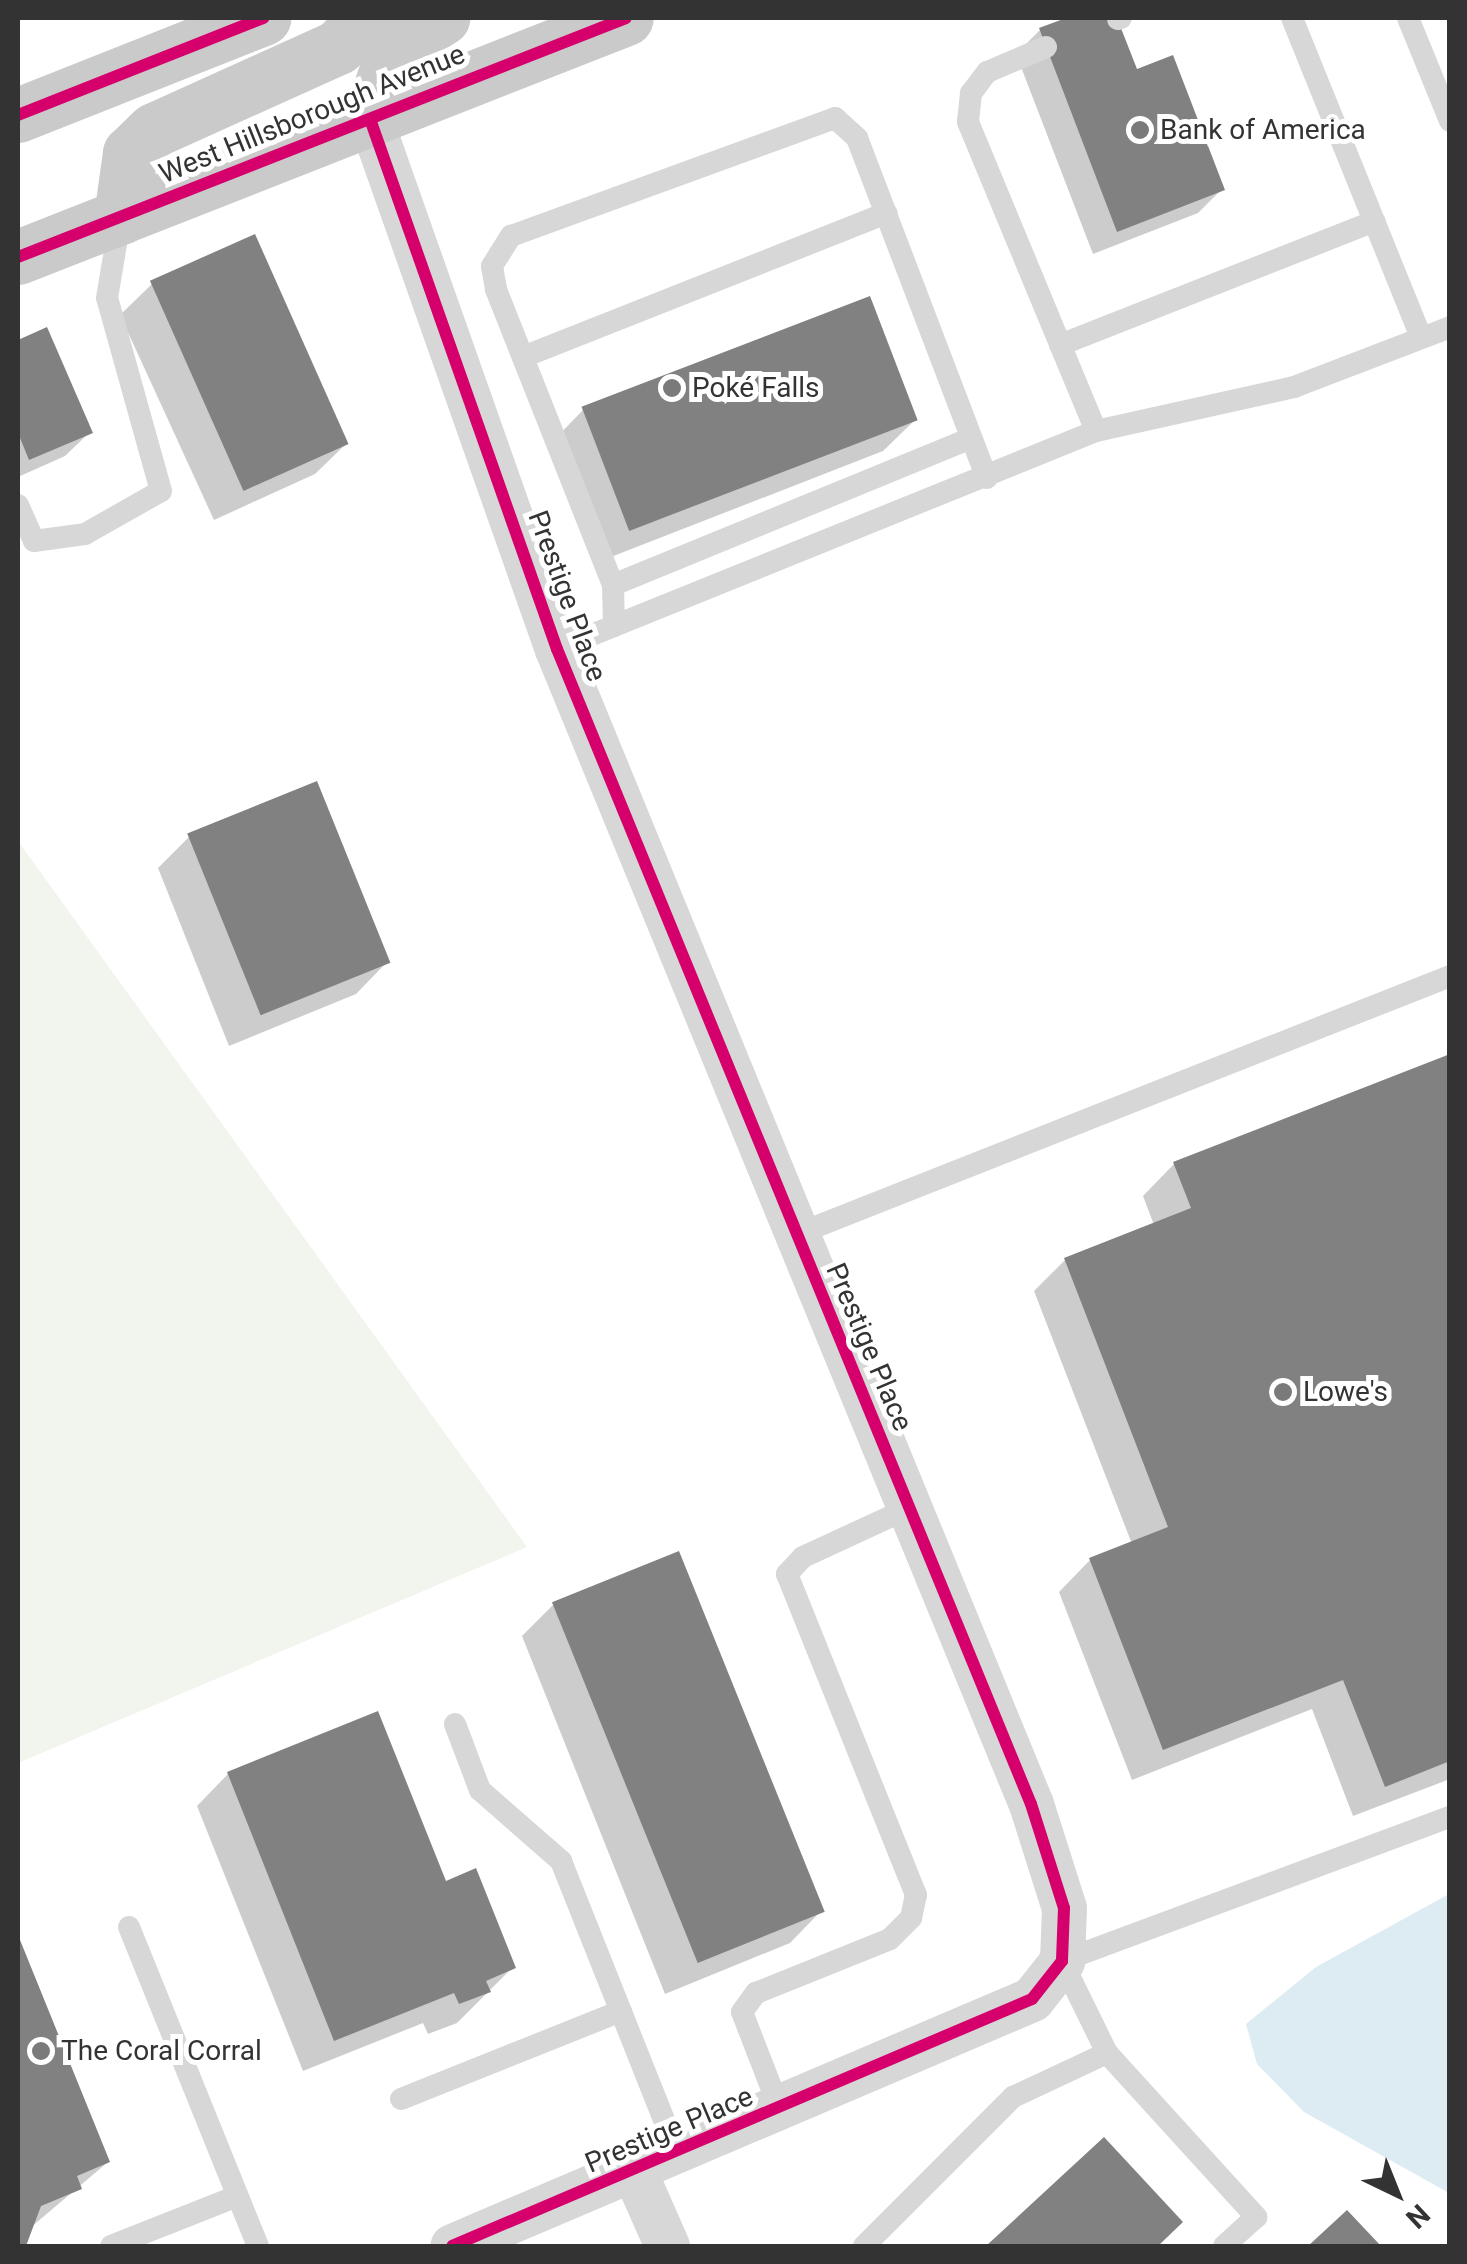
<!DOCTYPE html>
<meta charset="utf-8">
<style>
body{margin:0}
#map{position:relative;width:1467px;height:2264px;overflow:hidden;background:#fff;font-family:Roboto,sans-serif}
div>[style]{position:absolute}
.green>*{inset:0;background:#f1f5ed}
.water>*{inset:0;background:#ddebf3}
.shadow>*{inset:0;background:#0003}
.building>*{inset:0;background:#818181;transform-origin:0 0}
.lane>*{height:22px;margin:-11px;padding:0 11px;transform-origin:11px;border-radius:11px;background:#d7d7d7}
.street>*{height:45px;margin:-22.5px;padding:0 22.5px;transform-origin:22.5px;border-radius:22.5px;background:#d7d7d7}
.primary>*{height:55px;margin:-27.5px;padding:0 27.5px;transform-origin:27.5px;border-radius:27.5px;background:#cacaca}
.cycleway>*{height:12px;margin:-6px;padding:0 6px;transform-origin:6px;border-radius:6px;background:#d6006c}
.dots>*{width:28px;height:28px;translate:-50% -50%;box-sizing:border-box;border:5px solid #fff;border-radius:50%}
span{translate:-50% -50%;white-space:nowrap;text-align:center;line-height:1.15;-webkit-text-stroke:10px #fff;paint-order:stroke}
.street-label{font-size:28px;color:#333}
.poi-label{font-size:28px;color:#333}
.left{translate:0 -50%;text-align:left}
.frame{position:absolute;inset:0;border:20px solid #333;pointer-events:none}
.north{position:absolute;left:1347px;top:2144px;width:100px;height:100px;-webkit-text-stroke:8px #fff;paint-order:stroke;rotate:137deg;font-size:28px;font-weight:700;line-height:40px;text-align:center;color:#333}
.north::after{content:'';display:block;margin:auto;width:35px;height:45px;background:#333;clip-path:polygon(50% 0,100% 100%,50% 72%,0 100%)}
</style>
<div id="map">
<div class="green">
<i style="clip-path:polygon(18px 841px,527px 1547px,18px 1763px)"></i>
</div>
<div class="water">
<i style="clip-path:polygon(1449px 1894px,1449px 2193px,1304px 2112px,1257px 2064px,1246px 2024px,1316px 1967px)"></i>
</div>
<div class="shadow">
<i style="clip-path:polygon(1073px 18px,1114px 18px,1136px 73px,1222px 189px,1198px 213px,1093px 254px,1016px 54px,1040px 30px)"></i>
<i style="clip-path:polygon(152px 284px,347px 443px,315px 474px,214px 520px,120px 315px)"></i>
<i style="clip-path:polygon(46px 330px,90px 432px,65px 456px,18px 477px,18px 342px)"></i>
<i style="clip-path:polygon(583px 410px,915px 420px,883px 451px,598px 562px,552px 442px)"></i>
<i style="clip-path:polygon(189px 837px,387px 962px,356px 994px,229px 1046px,158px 868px)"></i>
<i style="clip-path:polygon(1450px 1057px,1450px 1779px,1353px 1816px,1312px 1709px,1132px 1780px,1059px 1592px,1090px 1560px,1132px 1544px,1034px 1291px,1065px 1260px,1154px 1225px,1143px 1196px,1174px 1164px)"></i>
<i style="clip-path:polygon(553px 1605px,821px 1911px,790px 1943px,665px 1994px,522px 1636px)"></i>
<i style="clip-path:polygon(228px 1774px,513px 1967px,457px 2023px,428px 2034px,423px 2023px,303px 2071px,197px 1806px)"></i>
<i style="clip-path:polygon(18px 1942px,108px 2162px,30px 2228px,23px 2246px)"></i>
<i style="clip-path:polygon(1104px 2140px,1180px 2222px,1156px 2246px,989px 2246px)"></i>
</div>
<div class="building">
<i style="clip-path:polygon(1066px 18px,1117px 18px,1137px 69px,1173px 55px,1225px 190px,1117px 232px,1039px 28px)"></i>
<i style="left:255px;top:234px;width:230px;height:115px;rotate:66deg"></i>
<i style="left:870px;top:296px;width:133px;height:309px;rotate:69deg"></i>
<i style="clip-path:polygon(47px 327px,93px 433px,29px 460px,18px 433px,18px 340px)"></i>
<i style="left:317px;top:781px;width:196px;height:140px;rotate:68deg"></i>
<i style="clip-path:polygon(1450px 1054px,1450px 1761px,1385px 1787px,1343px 1680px,1163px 1750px,1089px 1558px,1168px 1527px,1064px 1258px,1191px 1208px,1173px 1162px)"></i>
<i style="left:679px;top:1551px;width:389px;height:137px;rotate:68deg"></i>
<i style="clip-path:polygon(378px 1711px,446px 1881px,476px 1868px,516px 1968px,486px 1981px,491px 1992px,459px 2004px,454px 1993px,334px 2041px,227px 1772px)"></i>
<i style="clip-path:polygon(18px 1935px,110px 2162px,77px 2176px,82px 2189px,41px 2206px,26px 2246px,18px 2246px)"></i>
<i style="clip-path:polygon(1104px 2137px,1183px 2222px,1158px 2246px,986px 2246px)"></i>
<i style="clip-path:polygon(1347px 2210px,1381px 2246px,1308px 2246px)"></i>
</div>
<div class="lane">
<i style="left:1292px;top:18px;width:344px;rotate:68deg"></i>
<i style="left:1408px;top:18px;width:111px;rotate:67.8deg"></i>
<i style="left:1118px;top:19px;width:3px;rotate:-18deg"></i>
<i style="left:1046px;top:47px;width:64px;rotate:157deg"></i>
<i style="left:987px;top:72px;width:26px;rotate:127deg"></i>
<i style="left:971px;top:93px;width:29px;rotate:96deg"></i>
<i style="left:968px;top:122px;width:334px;rotate:67.5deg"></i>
<i style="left:1060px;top:345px;width:338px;rotate:-21.5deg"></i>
<i style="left:523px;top:357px;width:391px;rotate:-21.6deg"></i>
<i style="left:18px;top:505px;width:39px;rotate:66deg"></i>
<i style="left:34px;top:541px;width:51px;rotate:-7.8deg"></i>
<i style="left:85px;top:534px;width:87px;rotate:-29.5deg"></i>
<i style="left:161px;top:491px;width:200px;rotate:-105.6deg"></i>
<i style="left:107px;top:298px;width:79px;rotate:-80.5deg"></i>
<i style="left:613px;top:585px;width:387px;rotate:-22.3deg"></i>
<i style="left:614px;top:626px;width:41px;rotate:-91.4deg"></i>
<i style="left:613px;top:585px;width:318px;rotate:-111.6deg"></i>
<i style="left:496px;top:289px;width:23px;rotate:-100deg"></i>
<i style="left:492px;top:266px;width:36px;rotate:-58deg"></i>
<i style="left:511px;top:236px;width:345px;rotate:-20deg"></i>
<i style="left:835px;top:118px;width:30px;rotate:42deg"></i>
<i style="left:857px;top:138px;width:364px;rotate:69.1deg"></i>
<i style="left:557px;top:649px;width:581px;rotate:-22.02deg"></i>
<i style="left:1096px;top:431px;width:203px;rotate:-12.5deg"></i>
<i style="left:1294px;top:387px;width:167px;rotate:-21deg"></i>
<i style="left:795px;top:1235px;width:704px;rotate:-21.57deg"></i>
<i style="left:455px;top:1724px;width:71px;rotate:69.3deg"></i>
<i style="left:480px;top:1790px;width:108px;rotate:41.2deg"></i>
<i style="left:561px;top:1861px;width:316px;rotate:68.3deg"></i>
<i style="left:129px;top:1927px;width:344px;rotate:68deg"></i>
<i style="left:1107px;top:2053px;width:222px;rotate:47.7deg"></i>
<i style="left:1256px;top:2217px;width:43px;rotate:137.8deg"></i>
<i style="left:401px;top:2099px;width:237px;rotate:-21.8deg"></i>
<i style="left:780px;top:2110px;width:105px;rotate:-111.2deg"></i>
<i style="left:742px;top:2012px;width:24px;rotate:-54deg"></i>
<i style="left:756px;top:1993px;width:144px;rotate:-21.9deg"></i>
<i style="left:890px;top:1939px;width:30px;rotate:-45deg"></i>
<i style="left:911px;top:1918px;width:24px;rotate:-78deg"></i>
<i style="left:916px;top:1895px;width:346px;rotate:-111.9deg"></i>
<i style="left:787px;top:1574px;width:23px;rotate:-47deg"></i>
<i style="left:803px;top:1557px;width:117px;rotate:-24.8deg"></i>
<i style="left:111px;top:2246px;width:136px;rotate:-21.6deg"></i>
<i style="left:864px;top:2246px;width:211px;rotate:-45deg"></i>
<i style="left:1013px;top:2097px;width:104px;rotate:-25.1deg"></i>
<i style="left:1107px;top:2053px;width:102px;rotate:-116.1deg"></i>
<i style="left:1062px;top:1961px;width:414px;rotate:-20.4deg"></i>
</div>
<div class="street">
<i style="left:370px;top:119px;width:562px;rotate:70.57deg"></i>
<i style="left:557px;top:649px;width:1248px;rotate:67.69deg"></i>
<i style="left:1031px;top:1804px;width:109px;rotate:72.4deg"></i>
<i style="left:1064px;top:1908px;width:53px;rotate:92.2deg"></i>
<i style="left:1062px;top:1961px;width:48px;rotate:128.3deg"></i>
<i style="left:1032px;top:1999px;width:630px;rotate:156.93deg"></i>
<i style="left:635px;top:2173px;width:80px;rotate:66.3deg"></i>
</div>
<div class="primary">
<i style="left:18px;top:115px;width:264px;rotate:-21.6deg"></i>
<i style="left:370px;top:119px;width:75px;rotate:-71.3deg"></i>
<i style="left:394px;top:48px;width:57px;rotate:-32deg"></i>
<i style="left:121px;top:217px;width:65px;rotate:-82deg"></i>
<i style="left:130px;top:153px;width:33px;rotate:-44deg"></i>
<i style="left:154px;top:130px;width:202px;rotate:-24.3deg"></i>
<i style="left:338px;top:47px;width:40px;rotate:-47deg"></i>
<i style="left:18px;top:257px;width:653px;rotate:-21.46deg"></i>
</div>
<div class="cycleway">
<i style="left:18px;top:115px;width:264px;rotate:-21.6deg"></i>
<i style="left:370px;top:119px;width:562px;rotate:70.57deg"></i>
<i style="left:557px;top:649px;width:1248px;rotate:67.69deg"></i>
<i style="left:1031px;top:1804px;width:109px;rotate:72.4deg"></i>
<i style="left:1064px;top:1908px;width:53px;rotate:92.2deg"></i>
<i style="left:1062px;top:1961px;width:48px;rotate:128.3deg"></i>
<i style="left:1032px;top:1999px;width:630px;rotate:156.93deg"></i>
<i style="left:18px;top:257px;width:653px;rotate:-21.46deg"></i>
</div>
<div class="dots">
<i style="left:1140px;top:130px;background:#7a7a7a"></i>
<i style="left:672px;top:388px;background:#7a7a7a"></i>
<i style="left:1283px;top:1392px;background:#7a7a7a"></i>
<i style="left:41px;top:2051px;background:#7a7a7a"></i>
</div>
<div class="street-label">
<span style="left:312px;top:114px;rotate:-22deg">West Hillsborough Avenue</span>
<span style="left:567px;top:596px;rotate:70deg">Prestige Place</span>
<span style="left:869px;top:1347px;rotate:67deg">Prestige Place</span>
<span style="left:669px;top:2130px;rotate:-23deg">Prestige Place</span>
</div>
<div class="poi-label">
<span class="left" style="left:1160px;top:130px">Bank of America</span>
<span class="left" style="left:692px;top:388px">Poké Falls</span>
<span class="left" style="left:1303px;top:1392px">Lowe's</span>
<span class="left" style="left:61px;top:2051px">The Coral Corral</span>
</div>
<div class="frame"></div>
<div class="north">N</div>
</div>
